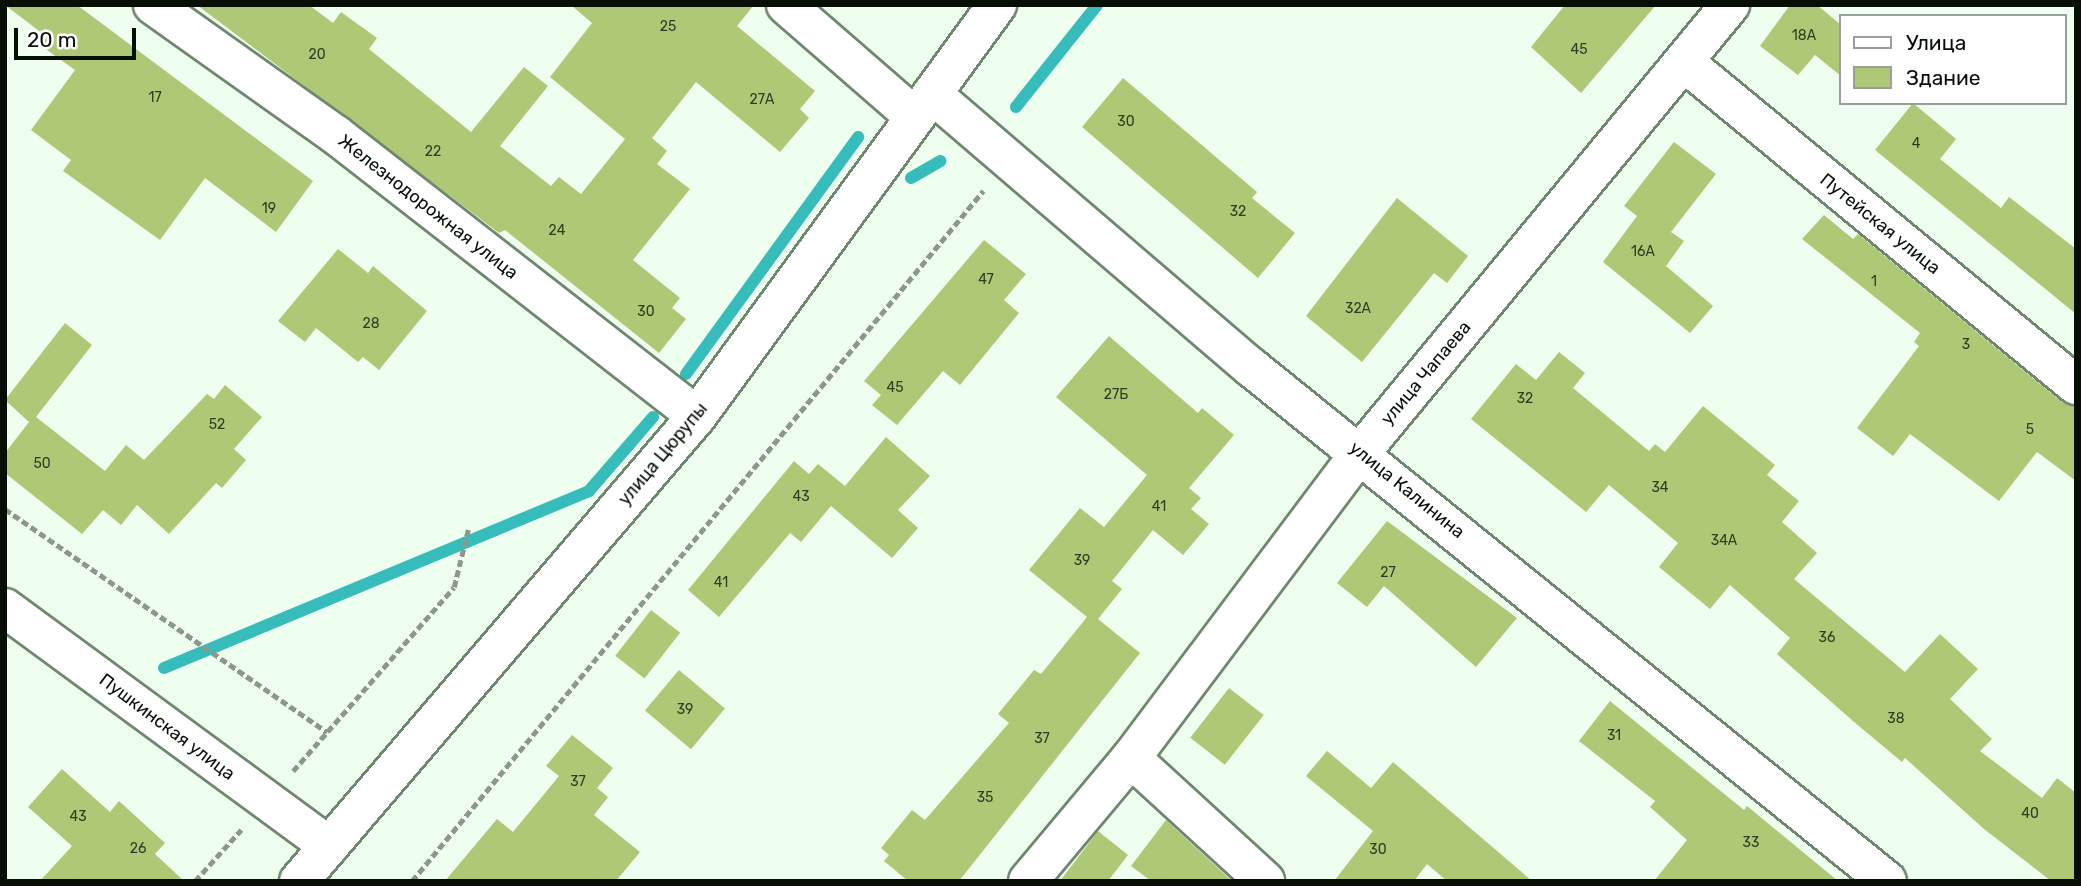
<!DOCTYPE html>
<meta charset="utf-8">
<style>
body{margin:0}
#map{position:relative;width:2081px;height:886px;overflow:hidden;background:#efffef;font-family:Rubik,sans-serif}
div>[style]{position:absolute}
.stream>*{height:12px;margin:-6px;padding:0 6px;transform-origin:6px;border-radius:6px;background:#36bcba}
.building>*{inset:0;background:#afc876;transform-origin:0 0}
.path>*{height:4.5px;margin-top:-2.25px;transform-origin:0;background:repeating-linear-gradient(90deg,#8c988c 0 7px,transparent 0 10.5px)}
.roads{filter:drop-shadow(2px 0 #6f8770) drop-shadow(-2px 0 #6f8770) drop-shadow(0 2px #6f8770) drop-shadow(0 -2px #6f8770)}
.minor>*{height:38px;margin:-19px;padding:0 19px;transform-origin:19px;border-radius:19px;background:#fff}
.tertiary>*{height:38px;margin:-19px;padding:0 19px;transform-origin:19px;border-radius:19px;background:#fff}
span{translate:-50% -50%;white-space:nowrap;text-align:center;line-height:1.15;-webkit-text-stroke:5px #fff;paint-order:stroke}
.number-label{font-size:14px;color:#303c22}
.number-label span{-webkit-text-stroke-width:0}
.street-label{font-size:18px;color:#060e06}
.frame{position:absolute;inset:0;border:7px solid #060e06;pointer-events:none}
.legend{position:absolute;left:1839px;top:14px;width:228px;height:91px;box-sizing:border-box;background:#fff;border:2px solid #9b9f9b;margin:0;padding:9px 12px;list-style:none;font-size:21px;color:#060e06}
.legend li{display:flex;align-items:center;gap:14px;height:35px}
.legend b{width:35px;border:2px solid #9b9f9b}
.scale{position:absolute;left:14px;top:28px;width:122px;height:32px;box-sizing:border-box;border:4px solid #060e06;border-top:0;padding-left:9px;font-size:21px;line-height:24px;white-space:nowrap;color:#060e06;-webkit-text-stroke:5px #fff;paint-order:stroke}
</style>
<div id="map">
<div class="stream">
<i style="left:1016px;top:107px;width:130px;rotate:-51.5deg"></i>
<i style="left:911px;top:178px;width:34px;rotate:-30deg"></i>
<i style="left:686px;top:374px;width:293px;rotate:-54deg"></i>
<i style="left:164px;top:668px;width:460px;rotate:-22.6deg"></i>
<i style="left:589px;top:491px;width:98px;rotate:-49.1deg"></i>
</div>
<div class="building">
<i style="clip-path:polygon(5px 5px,77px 5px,313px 181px,276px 232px,205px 178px,160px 240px,63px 171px,71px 160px,31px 130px,75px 70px,40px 45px,47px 37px)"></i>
<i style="clip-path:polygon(197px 5px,309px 5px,333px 23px,341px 12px,377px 38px,369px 49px,471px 132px,524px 67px,548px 86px,500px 146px,551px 186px,559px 177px,581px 194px,625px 139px,550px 77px,592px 23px,571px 5px,754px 5px,737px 26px,815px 91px,800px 109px,809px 118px,780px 152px,696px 82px,652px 138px,667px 151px,657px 164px,690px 189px,633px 260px,680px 298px,672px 308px,686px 319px,659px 353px,505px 230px,499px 233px)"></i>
<i style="clip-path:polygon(1565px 5px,1656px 5px,1581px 93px,1531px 47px)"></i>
<i style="clip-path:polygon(1790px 5px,1817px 5px,1841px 25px,1841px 76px,1815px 55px,1798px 75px,1760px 46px)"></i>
<i style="clip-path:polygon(1123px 78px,1257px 192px,1252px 198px,1295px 233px,1258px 278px,1082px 127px)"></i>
<i style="clip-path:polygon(1913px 103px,1956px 139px,1940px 159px,2001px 208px,2009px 197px,2076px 249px,2076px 314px,1875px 150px)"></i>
<i style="clip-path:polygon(1674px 142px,1716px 174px,1671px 232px,1684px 241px,1666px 266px,1713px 306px,1690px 333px,1603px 262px,1637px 216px,1624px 206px)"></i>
<i style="clip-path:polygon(1397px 198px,1468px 256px,1447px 283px,1434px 273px,1362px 362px,1306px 316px)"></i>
<i style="clip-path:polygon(1824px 215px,1853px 239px,1858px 234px,2062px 402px,2076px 406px,2076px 481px,2037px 452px,1999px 501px,1910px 434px,1893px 456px,1857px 428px,1919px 346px,1914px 342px,1920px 333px,1802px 239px)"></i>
<i style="clip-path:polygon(984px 240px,1026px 274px,1004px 300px,1019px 313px,960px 385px,943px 371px,897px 425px,872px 405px,881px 395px,864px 381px)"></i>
<i style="clip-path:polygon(338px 249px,368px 273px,373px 266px,427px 311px,379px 370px,363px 357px,358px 362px,316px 328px,305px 342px,278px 321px)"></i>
<i style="clip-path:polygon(65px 323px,92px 345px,36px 417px,105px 471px,126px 445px,144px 460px,207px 394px,214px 399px,225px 385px,262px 417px,234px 449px,246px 460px,222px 488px,216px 483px,169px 534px,137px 505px,121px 525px,103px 510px,82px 534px,5px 473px,5px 453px,29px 422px,5px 400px)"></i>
<i style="clip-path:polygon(1109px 336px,1198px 413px,1202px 408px,1234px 435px,1189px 488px,1201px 498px,1191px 509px,1209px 524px,1183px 555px,1153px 530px,1112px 581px,1122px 589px,1098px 619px,1140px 653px,959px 881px,908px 881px,884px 861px,889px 855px,881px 848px,912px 810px,925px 820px,1009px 723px,998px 714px,1034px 670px,1041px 674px,1087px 617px,1029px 570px,1080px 508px,1104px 527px,1147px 475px,1056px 397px)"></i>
<i style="clip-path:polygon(1559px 352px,1585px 373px,1573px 388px,1649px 451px,1655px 444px,1665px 452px,1703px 406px,1775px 465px,1767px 475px,1799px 501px,1782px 522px,1817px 553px,1794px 579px,1905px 672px,1940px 634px,1978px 669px,1950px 699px,1992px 739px,1980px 751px,2042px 798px,2057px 778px,2076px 793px,2076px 881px,2051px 881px,1984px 829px,1905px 758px,1902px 762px,1853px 721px,1777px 654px,1790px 638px,1730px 585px,1710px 609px,1659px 567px,1678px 543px,1609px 485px,1586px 512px,1471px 419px,1516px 364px,1536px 380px)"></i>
<i style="clip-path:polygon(886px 437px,930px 476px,898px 510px,918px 528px,892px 558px,831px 506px,801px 542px,790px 533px,719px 617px,688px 590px,794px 461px,809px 474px,818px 464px,845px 486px)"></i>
<i style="clip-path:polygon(1387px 521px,1517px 618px,1476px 667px,1384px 586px,1367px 607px,1337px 583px)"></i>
<i style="left:651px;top:610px;width:37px;height:58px;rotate:38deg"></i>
<i style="left:679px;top:670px;width:60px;height:53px;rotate:40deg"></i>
<i style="left:1229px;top:688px;width:44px;height:63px;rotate:38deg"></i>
<i style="clip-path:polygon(1610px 701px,1744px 810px,1747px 806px,1838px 881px,1654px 881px,1687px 840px,1650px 807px,1655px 801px,1579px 741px)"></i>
<i style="clip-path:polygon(572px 735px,613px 768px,597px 788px,608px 797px,594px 815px,640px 852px,616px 881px,445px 881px,497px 819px,513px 832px,559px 776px,546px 766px)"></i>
<i style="clip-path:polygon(1327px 751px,1371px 788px,1393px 762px,1532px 881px,1447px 881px,1427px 864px,1414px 881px,1334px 881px,1373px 831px,1306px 776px)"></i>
<i style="clip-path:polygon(62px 769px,110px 812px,119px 801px,165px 843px,155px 854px,184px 881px,40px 881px,72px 846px,28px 807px)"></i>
<i style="clip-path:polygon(1166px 820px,1232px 881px,1151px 881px,1131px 866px)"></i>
<i style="clip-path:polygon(1098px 831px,1128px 855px,1108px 881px,1060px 881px)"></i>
</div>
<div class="path">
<i style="left:5px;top:509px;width:392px;rotate:34.7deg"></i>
<i style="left:293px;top:771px;width:244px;rotate:-48.8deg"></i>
<i style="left:454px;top:587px;width:59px;rotate:-76.2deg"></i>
<i style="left:195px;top:881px;width:69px;rotate:-48deg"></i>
<i style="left:412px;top:881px;width:896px;rotate:-50.39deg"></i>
</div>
<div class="roads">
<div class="minor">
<i style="left:153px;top:5px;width:224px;rotate:35.4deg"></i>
<i style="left:336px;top:135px;width:457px;rotate:37.9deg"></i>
<i style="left:786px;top:5px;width:171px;rotate:41deg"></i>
<i style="left:1684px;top:62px;width:508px;rotate:39.49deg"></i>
<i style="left:932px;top:94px;width:421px;rotate:40.6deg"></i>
<i style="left:1252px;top:368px;width:816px;rotate:38.93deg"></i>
<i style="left:5px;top:608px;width:402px;rotate:36.3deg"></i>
<i style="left:1131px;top:758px;width:182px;rotate:42.5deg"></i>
<i style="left:1028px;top:881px;width:160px;rotate:-50.1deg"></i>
<i style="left:1131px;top:758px;width:383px;rotate:-53.1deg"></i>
<i style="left:1361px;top:452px;width:580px;rotate:-50.46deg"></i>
</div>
<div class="tertiary">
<i style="left:299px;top:881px;width:612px;rotate:-49.44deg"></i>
<i style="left:697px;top:416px;width:509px;rotate:-53.87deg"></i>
</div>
</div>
<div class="number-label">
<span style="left:668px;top:27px">25</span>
<span style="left:1804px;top:36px">18А</span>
<span style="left:1579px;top:50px">45</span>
<span style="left:317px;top:55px">20</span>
<span style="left:155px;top:98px">17</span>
<span style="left:762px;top:100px">27А</span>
<span style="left:1126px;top:122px">30</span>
<span style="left:1916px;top:144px">4</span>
<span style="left:433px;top:152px">22</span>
<span style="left:269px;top:209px">19</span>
<span style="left:1238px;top:212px">32</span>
<span style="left:557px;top:231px">24</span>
<span style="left:1643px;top:252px">16А</span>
<span style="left:986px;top:280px">47</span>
<span style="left:1874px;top:282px">1</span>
<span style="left:1358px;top:309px">32А</span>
<span style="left:646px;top:312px">30</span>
<span style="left:371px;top:324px">28</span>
<span style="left:1966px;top:345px">3</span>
<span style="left:895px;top:388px">45</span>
<span style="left:1116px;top:395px">27Б</span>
<span style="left:1525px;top:399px">32</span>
<span style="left:217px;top:425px">52</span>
<span style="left:2030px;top:430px">5</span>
<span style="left:42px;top:464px">50</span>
<span style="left:1660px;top:488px">34</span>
<span style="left:801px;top:497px">43</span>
<span style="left:1159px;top:507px">41</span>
<span style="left:1724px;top:541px">34А</span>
<span style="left:1082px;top:561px">39</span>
<span style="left:1388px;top:573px">27</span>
<span style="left:721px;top:583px">41</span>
<span style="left:1827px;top:638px">36</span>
<span style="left:685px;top:710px">39</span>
<span style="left:1896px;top:719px">38</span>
<span style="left:1614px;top:736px">31</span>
<span style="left:1042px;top:739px">37</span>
<span style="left:578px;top:782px">37</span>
<span style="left:985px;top:798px">35</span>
<span style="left:2030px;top:814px">40</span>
<span style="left:78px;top:817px">43</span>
<span style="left:1751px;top:843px">33</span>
<span style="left:138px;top:849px">26</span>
<span style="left:1378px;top:850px">30</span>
</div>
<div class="street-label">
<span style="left:428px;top:207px;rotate:38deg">Железнодорожная улица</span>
<span style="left:1880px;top:224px;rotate:39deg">Путейская улица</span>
<span style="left:1426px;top:373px;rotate:-50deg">улица Чапаева</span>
<span style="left:663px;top:454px;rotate:-50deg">улица Цюрупы</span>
<span style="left:1407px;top:490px;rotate:39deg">улица Калинина</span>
<span style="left:167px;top:727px;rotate:37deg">Пушкинская улица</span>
</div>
<div class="frame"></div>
<ul class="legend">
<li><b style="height:9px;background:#fff"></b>Улица</li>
<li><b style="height:19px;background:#afc876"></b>Здание</li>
</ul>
<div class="scale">20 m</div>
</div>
